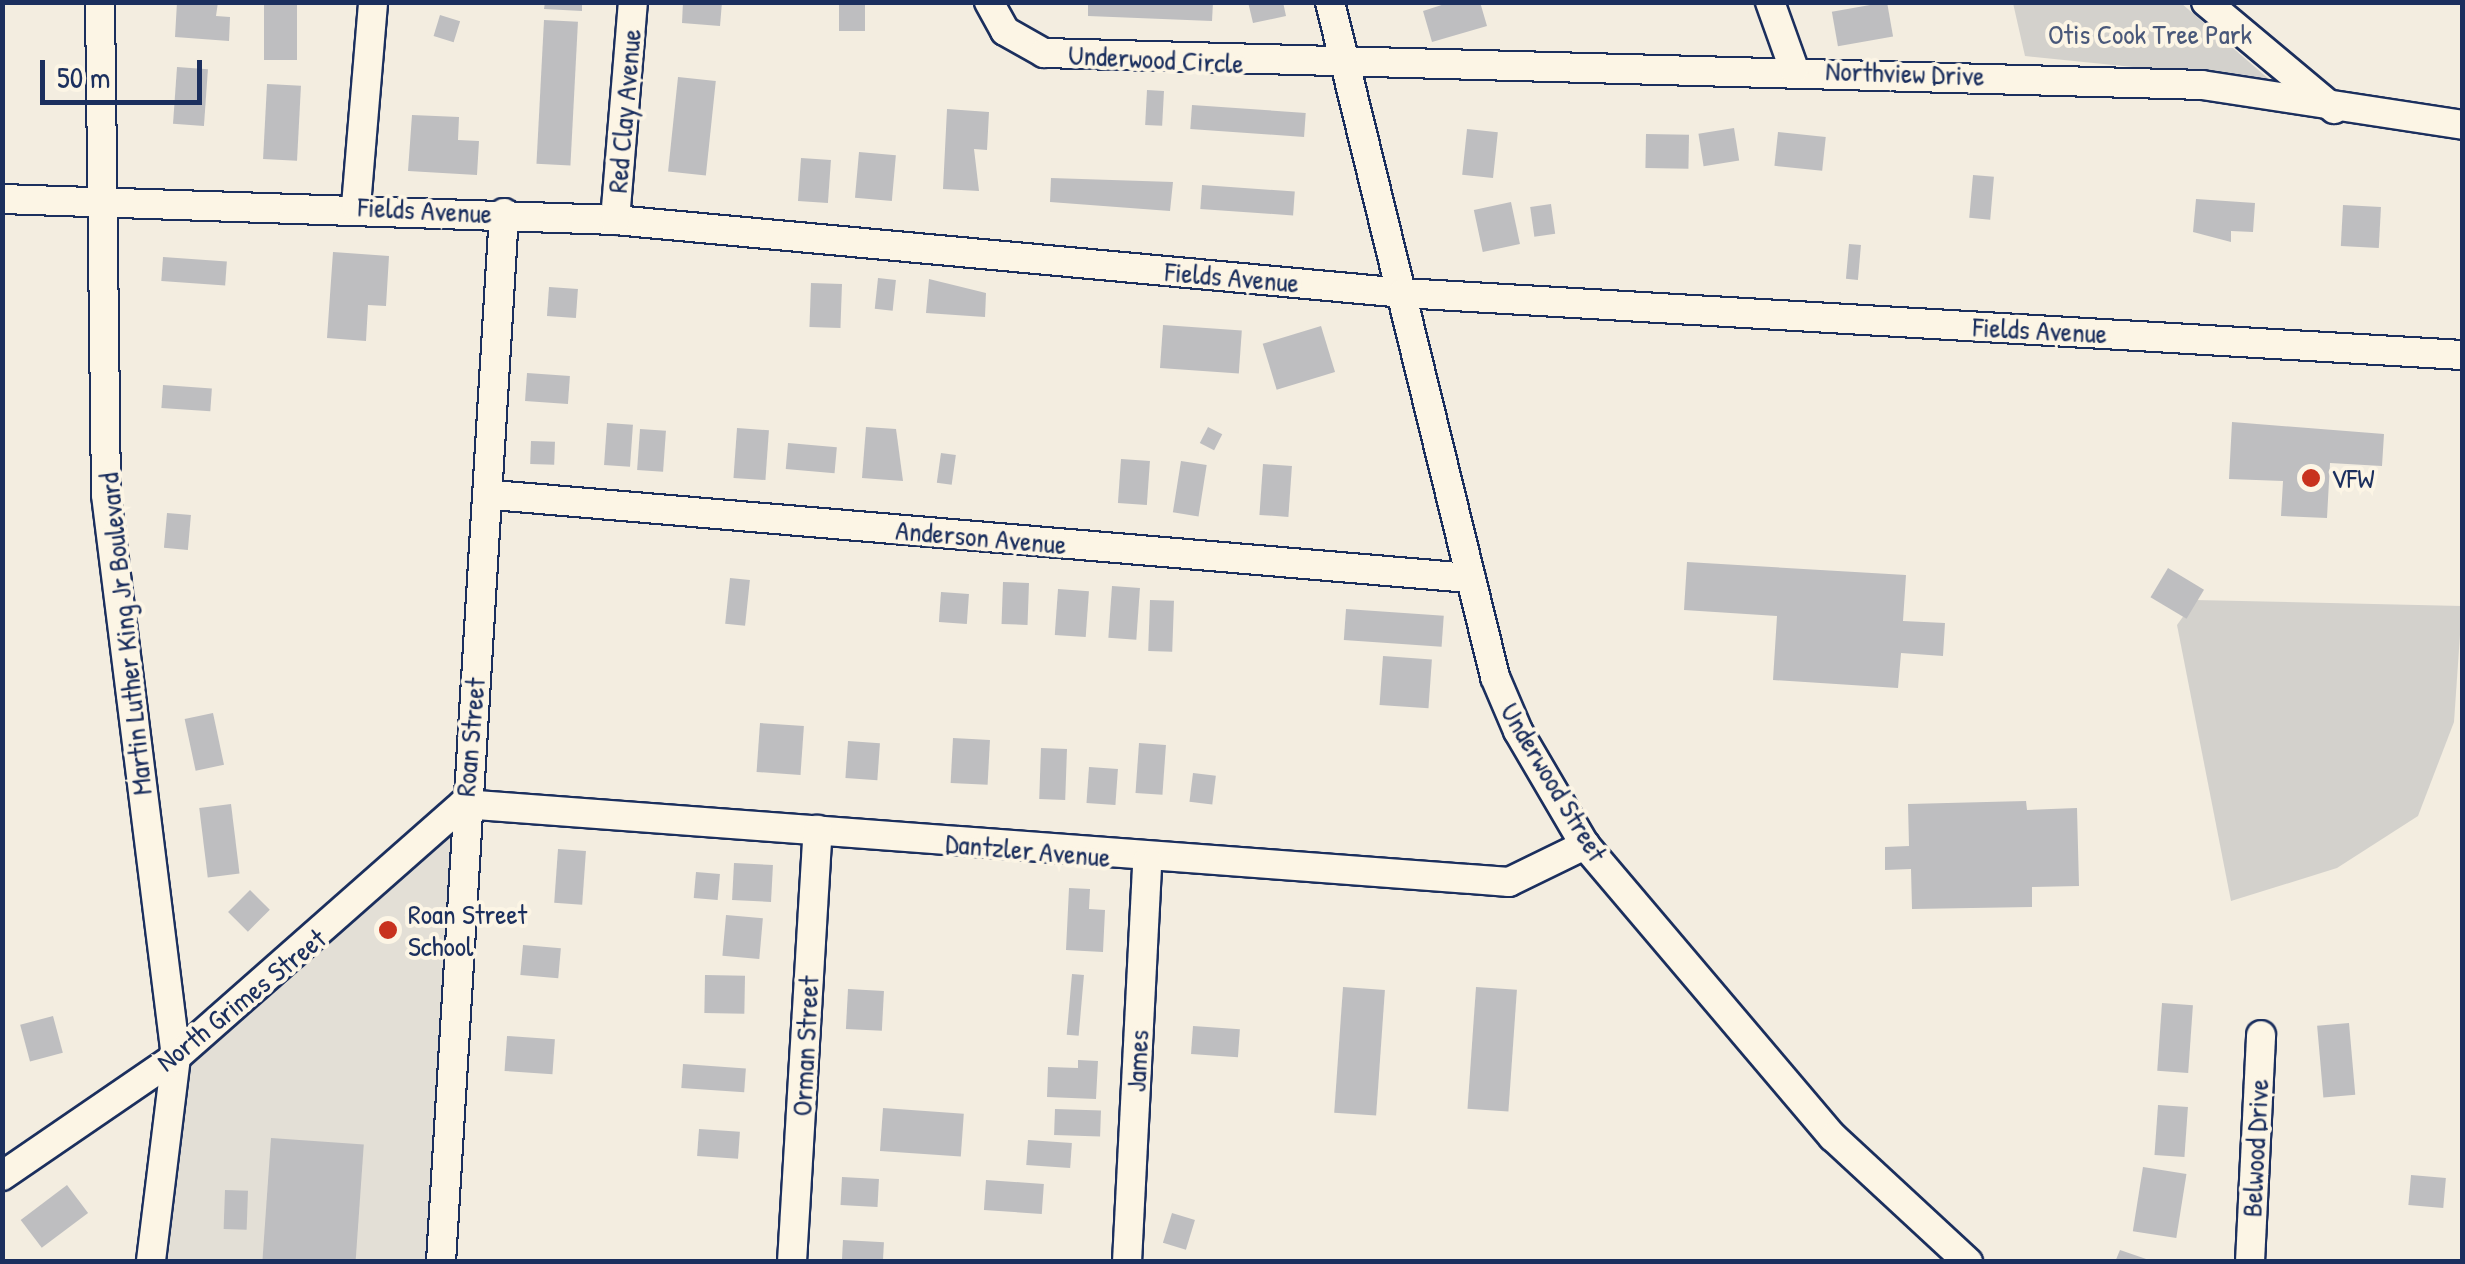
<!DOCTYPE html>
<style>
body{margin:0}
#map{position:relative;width:2465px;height:1264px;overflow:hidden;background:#f3ede0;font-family:"Patrick Hand",sans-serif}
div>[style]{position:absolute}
.built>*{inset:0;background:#e3dfd6}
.green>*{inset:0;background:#d3d1cc}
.building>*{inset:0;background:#bebec0;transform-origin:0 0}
.roads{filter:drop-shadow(2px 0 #1b2f5e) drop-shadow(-2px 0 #1b2f5e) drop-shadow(0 2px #1b2f5e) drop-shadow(0 -2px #1b2f5e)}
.minor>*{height:28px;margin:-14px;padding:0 14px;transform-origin:14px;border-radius:14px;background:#fcf5e5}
.dots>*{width:28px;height:28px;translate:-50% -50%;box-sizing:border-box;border:5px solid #fcf5e5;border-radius:50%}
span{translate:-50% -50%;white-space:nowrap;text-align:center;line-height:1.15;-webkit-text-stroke:8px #fcf5e5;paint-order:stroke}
.park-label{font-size:28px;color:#49587a}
.street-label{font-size:28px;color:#1b2f5e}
.poi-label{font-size:28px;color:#1b2f5e}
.left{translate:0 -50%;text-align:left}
.frame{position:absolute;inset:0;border:5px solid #1b2f5e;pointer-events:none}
.scale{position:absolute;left:40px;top:60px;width:162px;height:45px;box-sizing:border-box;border:5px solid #1b2f5e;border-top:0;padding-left:12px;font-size:30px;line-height:35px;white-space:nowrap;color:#1b2f5e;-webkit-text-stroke:8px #fcf5e5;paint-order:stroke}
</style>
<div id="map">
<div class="built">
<i style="clip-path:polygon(463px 804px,439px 1261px,151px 1262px,176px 1057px)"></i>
</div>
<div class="green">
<i style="clip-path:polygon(2013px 3px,2181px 3px,2271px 81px,2025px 56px)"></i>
<i style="clip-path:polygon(2195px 600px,2462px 606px,2454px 722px,2418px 816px,2337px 868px,2231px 901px,2177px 625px)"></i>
</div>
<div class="building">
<i style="clip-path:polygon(177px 2px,218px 2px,216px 16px,230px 17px,229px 41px,175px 37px)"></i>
<i style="left:264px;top:2px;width:33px;height:58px"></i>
<i style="clip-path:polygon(545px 2px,582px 2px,582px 11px,544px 9px)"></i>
<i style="clip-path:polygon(683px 2px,722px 2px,720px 26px,682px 23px)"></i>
<i style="left:839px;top:2px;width:26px;height:29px"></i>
<i style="clip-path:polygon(1088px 2px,1213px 2px,1212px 21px,1088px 16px)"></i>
<i style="clip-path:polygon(1248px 2px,1283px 2px,1286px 16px,1253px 23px)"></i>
<i style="clip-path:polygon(1451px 2px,1480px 2px,1487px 26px,1432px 42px,1423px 11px)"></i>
<i style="left:1887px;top:2px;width:35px;height:56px;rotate:80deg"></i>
<i style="left:440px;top:15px;width:21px;height:22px;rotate:17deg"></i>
<i style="left:544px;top:20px;width:34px;height:144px;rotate:3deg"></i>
<i style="left:177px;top:67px;width:31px;height:57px;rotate:4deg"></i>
<i style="left:678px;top:77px;width:38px;height:95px;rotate:6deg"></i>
<i style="left:267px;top:84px;width:34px;height:75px;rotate:3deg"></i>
<i style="left:1147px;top:90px;width:17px;height:35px;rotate:3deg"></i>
<i style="left:1192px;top:105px;width:114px;height:24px;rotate:4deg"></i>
<i style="clip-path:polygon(947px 109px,989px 112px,987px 150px,974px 149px,979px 191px,943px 189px)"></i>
<i style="clip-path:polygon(412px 115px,459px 117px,458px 140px,479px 141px,477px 175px,408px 171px)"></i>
<i style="left:1734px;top:128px;width:33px;height:36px;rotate:81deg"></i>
<i style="left:1467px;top:129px;width:31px;height:46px;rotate:6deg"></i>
<i style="left:1778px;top:132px;width:48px;height:34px;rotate:6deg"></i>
<i style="left:1646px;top:134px;width:43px;height:34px;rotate:1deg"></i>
<i style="left:859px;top:152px;width:37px;height:46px;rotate:5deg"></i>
<i style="left:801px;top:158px;width:30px;height:43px;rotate:4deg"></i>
<i style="left:1973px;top:175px;width:21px;height:43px;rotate:5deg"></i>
<i style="clip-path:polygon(1051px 178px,1173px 182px,1170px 211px,1050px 202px)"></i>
<i style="left:1202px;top:185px;width:93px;height:24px;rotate:4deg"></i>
<i style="clip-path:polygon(2196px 199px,2255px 203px,2253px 232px,2231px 231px,2231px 242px,2193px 232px)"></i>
<i style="left:1511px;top:202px;width:43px;height:38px;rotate:78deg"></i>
<i style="left:1551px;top:204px;width:30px;height:21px;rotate:82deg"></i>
<i style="left:2343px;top:205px;width:38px;height:41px;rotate:3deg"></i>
<i style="left:1849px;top:244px;width:12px;height:35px;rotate:5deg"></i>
<i style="clip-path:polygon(333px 252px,389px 256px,386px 306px,368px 305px,366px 341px,327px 338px)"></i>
<i style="left:163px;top:257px;width:64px;height:24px;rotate:4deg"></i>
<i style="left:878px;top:278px;width:18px;height:31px;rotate:6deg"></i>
<i style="clip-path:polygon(929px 279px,986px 293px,985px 317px,926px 313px)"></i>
<i style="left:811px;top:283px;width:31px;height:44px;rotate:2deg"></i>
<i style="left:549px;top:287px;width:29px;height:29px;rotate:4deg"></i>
<i style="left:1163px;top:325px;width:79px;height:43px;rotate:4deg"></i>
<i style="left:1321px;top:326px;width:48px;height:61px;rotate:73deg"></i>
<i style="left:527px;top:373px;width:43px;height:28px;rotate:4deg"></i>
<i style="left:163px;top:385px;width:49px;height:23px;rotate:4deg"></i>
<i style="clip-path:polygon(2232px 422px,2384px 434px,2382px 466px,2330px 463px,2327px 518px,2281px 516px,2283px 481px,2229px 479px)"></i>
<i style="left:607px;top:423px;width:26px;height:42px;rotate:4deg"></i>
<i style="clip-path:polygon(866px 427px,896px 429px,903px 481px,862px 478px)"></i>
<i style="left:1208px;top:427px;width:16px;height:18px;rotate:27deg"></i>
<i style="left:737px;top:428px;width:32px;height:50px;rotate:4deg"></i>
<i style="left:640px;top:429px;width:26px;height:41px;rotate:4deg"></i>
<i style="left:531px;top:441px;width:24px;height:23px;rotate:2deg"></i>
<i style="left:788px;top:443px;width:49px;height:26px;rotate:5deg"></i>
<i style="left:941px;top:453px;width:15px;height:30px;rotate:8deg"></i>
<i style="left:1121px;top:459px;width:29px;height:44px;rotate:4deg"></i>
<i style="left:1181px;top:461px;width:26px;height:52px;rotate:9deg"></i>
<i style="left:1263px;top:464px;width:29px;height:51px;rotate:4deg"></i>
<i style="left:167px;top:513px;width:24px;height:35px;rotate:5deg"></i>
<i style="clip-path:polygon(1687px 562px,1906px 575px,1903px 621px,1945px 623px,1943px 656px,1901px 653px,1898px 688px,1773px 680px,1777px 616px,1684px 610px)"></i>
<i style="left:2168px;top:568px;width:42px;height:34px;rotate:31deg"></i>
<i style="left:730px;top:578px;width:20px;height:46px;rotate:6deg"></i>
<i style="left:1003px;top:582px;width:26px;height:42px;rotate:2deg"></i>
<i style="left:1112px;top:586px;width:28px;height:52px;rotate:4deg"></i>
<i style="left:1058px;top:589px;width:31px;height:46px;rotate:4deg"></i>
<i style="left:941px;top:592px;width:28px;height:30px;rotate:4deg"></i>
<i style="left:1150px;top:600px;width:24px;height:51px;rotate:2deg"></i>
<i style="left:1346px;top:609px;width:98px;height:31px;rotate:4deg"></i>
<i style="left:1383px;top:656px;width:49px;height:49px;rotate:4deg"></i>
<i style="left:213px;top:713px;width:53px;height:29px;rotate:78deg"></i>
<i style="left:760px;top:723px;width:44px;height:49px;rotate:4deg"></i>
<i style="left:953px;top:738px;width:37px;height:45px;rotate:3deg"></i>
<i style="left:848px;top:741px;width:32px;height:37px;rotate:4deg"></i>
<i style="left:1139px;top:743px;width:27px;height:50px;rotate:4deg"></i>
<i style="left:1041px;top:748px;width:26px;height:51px;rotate:2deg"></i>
<i style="left:1089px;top:767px;width:29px;height:36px;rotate:4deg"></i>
<i style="left:1193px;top:773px;width:23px;height:29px;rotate:7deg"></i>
<i style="clip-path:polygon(2026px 801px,2027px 810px,2077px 808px,2079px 886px,2032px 887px,2032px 907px,1912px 909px,1911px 869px,1885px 870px,1885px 847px,1909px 846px,1908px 804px)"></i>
<i style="left:231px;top:804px;width:70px;height:32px;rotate:83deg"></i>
<i style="left:558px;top:849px;width:28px;height:54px;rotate:4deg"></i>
<i style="left:734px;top:863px;width:39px;height:37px;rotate:3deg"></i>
<i style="left:696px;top:872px;width:24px;height:26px;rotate:5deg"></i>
<i style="clip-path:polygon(1069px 888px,1090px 889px,1089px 909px,1105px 910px,1103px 952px,1066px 950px)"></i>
<i style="left:250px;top:890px;width:28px;height:31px;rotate:45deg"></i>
<i style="left:726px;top:915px;width:37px;height:41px;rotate:5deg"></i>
<i style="left:523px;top:945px;width:38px;height:30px;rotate:5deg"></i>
<i style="left:1072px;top:974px;width:12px;height:61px;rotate:5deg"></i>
<i style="left:705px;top:975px;width:40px;height:38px;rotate:1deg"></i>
<i style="left:1343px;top:987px;width:42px;height:126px;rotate:4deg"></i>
<i style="left:1476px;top:987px;width:41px;height:122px;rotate:4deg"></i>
<i style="left:848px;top:989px;width:36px;height:40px;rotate:3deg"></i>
<i style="left:2162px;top:1003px;width:31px;height:68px;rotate:4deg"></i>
<i style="left:53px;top:1016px;width:38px;height:34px;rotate:75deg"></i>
<i style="left:2349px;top:1023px;width:72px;height:32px;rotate:85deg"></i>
<i style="left:1193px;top:1026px;width:47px;height:28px;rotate:4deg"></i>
<i style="left:507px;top:1036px;width:48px;height:35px;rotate:4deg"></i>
<i style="clip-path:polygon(1078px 1060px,1098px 1061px,1096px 1099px,1047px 1097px,1048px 1067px,1078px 1068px)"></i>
<i style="left:683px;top:1064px;width:63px;height:24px;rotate:4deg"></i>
<i style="left:2158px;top:1105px;width:30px;height:50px;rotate:4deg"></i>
<i style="left:883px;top:1108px;width:81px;height:43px;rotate:4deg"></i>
<i style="left:1055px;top:1109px;width:46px;height:26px;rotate:2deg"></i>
<i style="left:699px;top:1129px;width:41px;height:27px;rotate:4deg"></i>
<i style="left:271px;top:1138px;width:93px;height:124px;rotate:4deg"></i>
<i style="left:1028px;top:1140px;width:44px;height:25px;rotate:4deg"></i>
<i style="left:2143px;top:1167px;width:44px;height:65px;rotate:9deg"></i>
<i style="left:2411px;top:1175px;width:35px;height:30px;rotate:5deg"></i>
<i style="left:842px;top:1177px;width:37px;height:28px;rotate:3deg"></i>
<i style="left:986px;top:1180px;width:58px;height:30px;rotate:4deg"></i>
<i style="left:67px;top:1185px;width:35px;height:58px;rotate:53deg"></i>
<i style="left:225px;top:1190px;width:23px;height:39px;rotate:2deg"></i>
<i style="left:1172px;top:1213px;width:24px;height:31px;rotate:17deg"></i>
<i style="left:843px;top:1240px;width:41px;height:22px;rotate:3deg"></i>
<i style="clip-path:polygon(2120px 1250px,2152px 1261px,2152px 1262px,2115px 1262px)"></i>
</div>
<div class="roads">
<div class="minor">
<i style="left:100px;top:2px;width:493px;rotate:89.3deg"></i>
<i style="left:106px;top:495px;width:566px;rotate:82.9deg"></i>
<i style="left:176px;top:1057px;width:207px;rotate:97deg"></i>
<i style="left:989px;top:2px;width:33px;rotate:61deg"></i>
<i style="left:1005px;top:31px;width:45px;rotate:29.4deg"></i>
<i style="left:1044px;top:53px;width:1158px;rotate:1.58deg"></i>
<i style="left:2202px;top:85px;width:263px;rotate:8.7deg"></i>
<i style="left:1330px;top:2px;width:695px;rotate:76.26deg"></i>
<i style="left:1495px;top:677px;width:59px;rotate:66.9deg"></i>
<i style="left:1518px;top:731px;width:132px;rotate:59.6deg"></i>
<i style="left:1585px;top:845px;width:383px;rotate:49.7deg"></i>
<i style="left:1833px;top:1137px;width:184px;rotate:42.8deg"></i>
<i style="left:1770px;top:2px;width:71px;rotate:70.3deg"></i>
<i style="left:2206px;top:2px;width:167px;rotate:39.9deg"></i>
<i style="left:2px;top:199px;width:613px;rotate:1.96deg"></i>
<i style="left:615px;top:220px;width:791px;rotate:5.29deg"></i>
<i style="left:1403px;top:293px;width:1061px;rotate:3.35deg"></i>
<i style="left:356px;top:206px;width:205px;rotate:-85.2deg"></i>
<i style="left:615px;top:220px;width:219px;rotate:-85.3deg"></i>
<i style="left:493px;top:495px;width:981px;rotate:4.86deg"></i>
<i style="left:2px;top:1176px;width:211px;rotate:-34.4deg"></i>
<i style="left:176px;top:1057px;width:383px;rotate:-41.4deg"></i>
<i style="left:463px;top:804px;width:1049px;rotate:4.26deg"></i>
<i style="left:1509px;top:882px;width:85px;rotate:-26deg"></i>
<i style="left:441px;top:1262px;width:1051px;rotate:-86.56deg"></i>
<i style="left:792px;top:1262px;width:433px;rotate:-86.6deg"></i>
<i style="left:1127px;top:1262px;width:401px;rotate:-87.1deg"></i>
<i style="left:2250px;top:1262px;width:227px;rotate:-87.2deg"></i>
</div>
</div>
<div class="dots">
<i style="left:2311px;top:478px;background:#c8321e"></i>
<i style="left:388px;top:930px;background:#c8321e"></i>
</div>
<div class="park-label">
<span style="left:2150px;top:34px">Otis Cook Tree Park</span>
</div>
<div class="street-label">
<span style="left:1156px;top:59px;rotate:3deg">Underwood Circle</span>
<span style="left:1905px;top:73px;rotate:2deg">Northview Drive</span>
<span style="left:624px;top:111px;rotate:-85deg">Red Clay Avenue</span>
<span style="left:425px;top:210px;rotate:3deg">Fields Avenue</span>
<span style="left:1232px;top:277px;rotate:5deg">Fields Avenue</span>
<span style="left:2040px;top:330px;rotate:3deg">Fields Avenue</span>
<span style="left:981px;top:537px;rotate:5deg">Anderson Avenue</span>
<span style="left:125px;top:634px;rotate:-96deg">Martin Luther King Jr Boulevard</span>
<span style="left:470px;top:737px;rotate:-85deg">Roan Street</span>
<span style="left:1554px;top:782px;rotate:59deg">Underwood Street</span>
<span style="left:1028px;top:850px;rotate:5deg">Dantzler Avenue</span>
<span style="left:241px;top:1000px;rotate:-39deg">North Grimes Street</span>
<span style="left:805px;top:1046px;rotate:-87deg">Orman Street</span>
<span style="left:1137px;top:1061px;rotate:-87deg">James</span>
<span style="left:2255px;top:1148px;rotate:-87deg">Belwood Drive</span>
</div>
<div class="poi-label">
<span class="left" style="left:2331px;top:478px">VFW</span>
<span class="left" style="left:408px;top:930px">Roan Street<br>School</span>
</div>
<div class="frame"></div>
<div class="scale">50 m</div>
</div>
